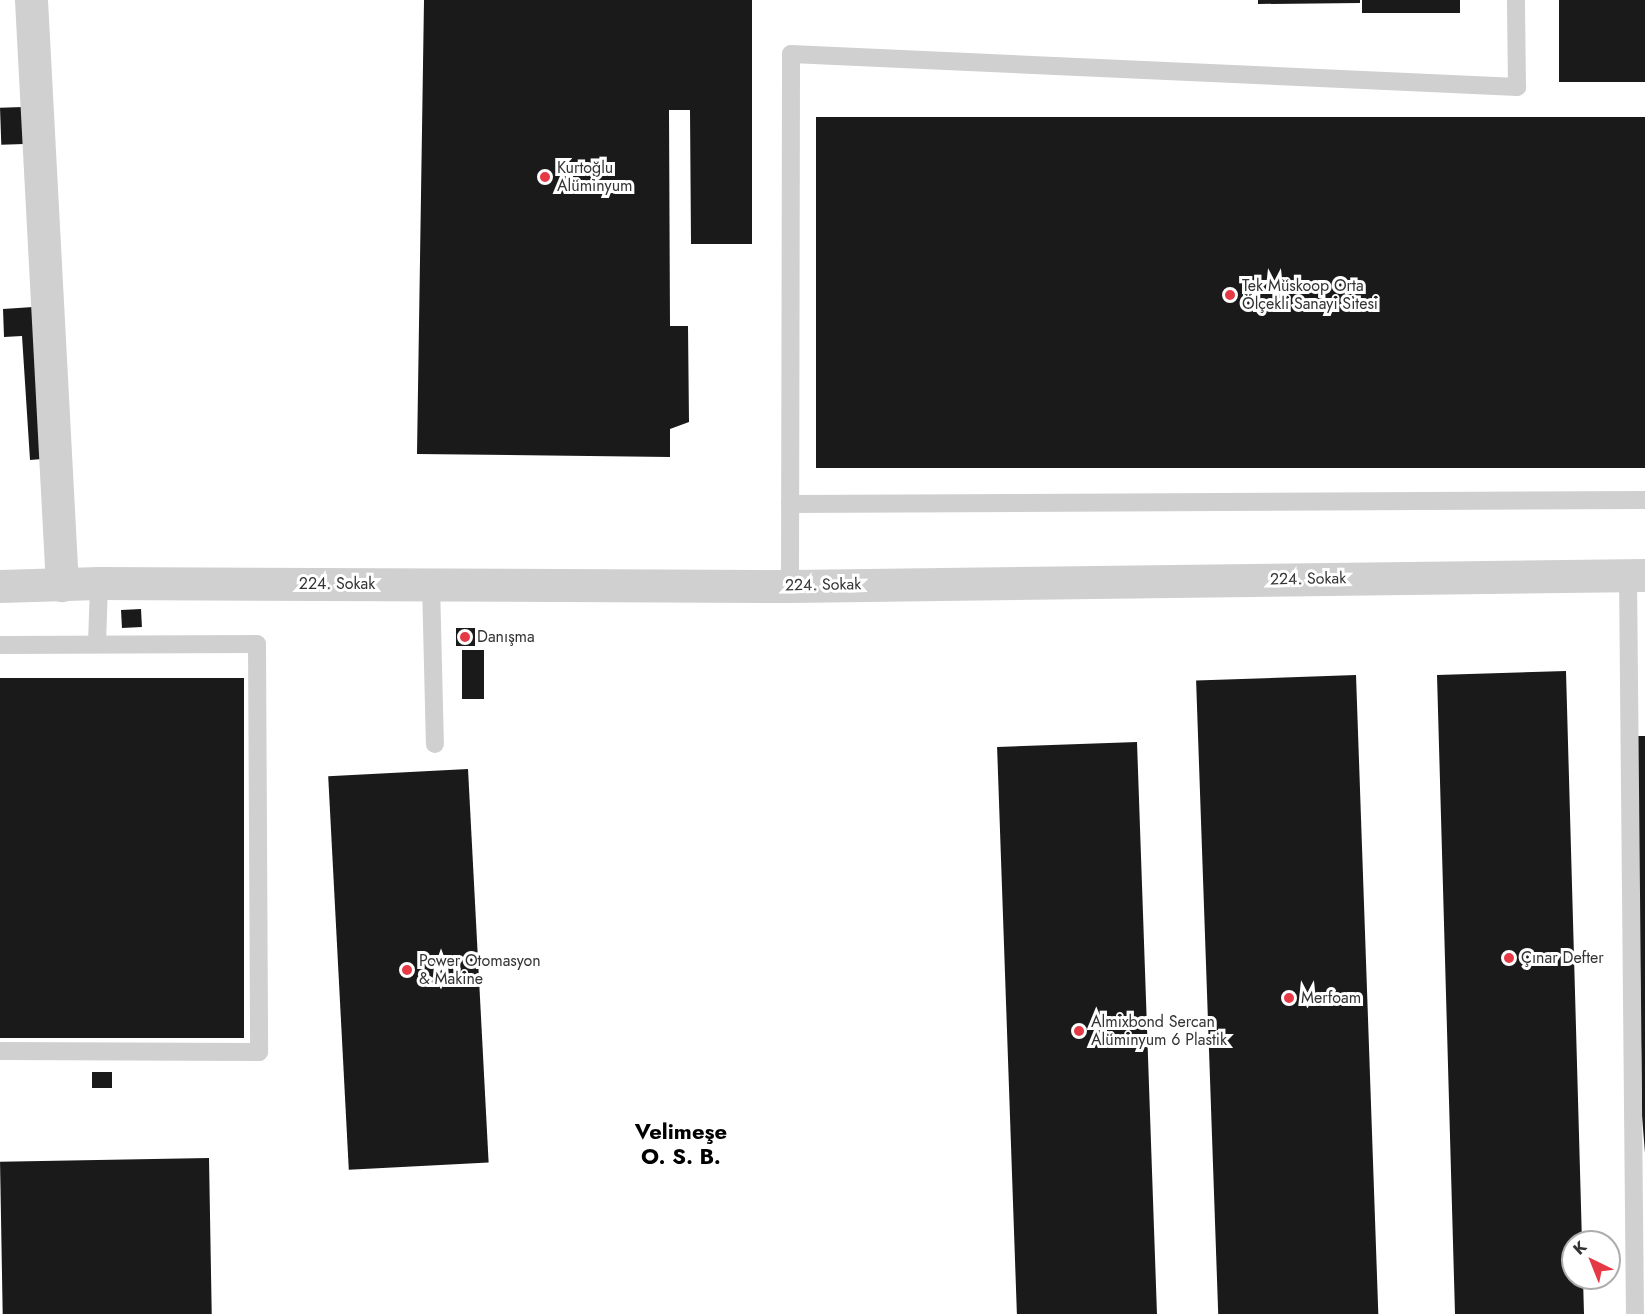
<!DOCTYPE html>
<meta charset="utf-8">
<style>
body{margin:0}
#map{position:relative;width:1645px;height:1314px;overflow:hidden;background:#fff;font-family:Jost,sans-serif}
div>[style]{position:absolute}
.building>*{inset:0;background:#1a1a1a;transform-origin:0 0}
.lane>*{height:18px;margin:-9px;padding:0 9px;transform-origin:9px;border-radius:9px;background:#d0d0d0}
.street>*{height:33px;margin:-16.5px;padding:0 16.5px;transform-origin:16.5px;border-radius:16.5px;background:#d0d0d0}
.dots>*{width:16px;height:16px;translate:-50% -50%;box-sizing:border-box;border:3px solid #fff;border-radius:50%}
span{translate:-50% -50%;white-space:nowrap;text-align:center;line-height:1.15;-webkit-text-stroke:6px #fff;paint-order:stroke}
.poi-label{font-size:16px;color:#333}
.left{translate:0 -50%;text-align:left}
.street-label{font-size:16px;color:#333}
.district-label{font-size:22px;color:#000;font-weight:700}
.north{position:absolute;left:1561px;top:1230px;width:60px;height:60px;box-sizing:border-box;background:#fff;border:2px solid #adadad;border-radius:50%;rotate:317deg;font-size:16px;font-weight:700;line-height:24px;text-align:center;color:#333}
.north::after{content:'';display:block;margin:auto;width:21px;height:27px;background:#e63946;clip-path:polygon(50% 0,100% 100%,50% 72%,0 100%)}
</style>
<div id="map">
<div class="building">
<i style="clip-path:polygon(424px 0,752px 0,752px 244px,691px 244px,690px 110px,669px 110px,670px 326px,688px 326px,689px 422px,670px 429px,670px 457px,417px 454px)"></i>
<i style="clip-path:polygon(1258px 0,1360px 0,1360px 3px,1258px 4px)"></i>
<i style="left:1362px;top:0;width:98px;height:13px"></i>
<i style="left:1559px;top:0;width:86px;height:82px"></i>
<i style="left:23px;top:107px;width:37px;height:23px;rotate:88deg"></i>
<i style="left:1645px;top:117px;width:351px;height:829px;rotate:90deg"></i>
<i style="clip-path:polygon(33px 307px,42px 459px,30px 460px,22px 336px,4px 337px,3px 309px)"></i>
<i style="left:141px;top:609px;width:18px;height:20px;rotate:87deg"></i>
<i style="left:456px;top:628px;width:19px;height:18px"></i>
<i style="left:462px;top:650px;width:22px;height:49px"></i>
<i style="clip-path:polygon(1566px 671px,1582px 1242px,1573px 1242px,1573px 1278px,1583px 1278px,1584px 1314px,1455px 1314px,1437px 675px)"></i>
<i style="left:1356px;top:675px;width:640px;height:160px;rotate:88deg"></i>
<i style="left:0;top:678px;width:244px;height:360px"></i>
<i style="clip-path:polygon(1637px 736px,1645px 736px,1645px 1153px,1642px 1116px)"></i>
<i style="left:1137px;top:742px;width:573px;height:140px;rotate:88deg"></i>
<i style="left:468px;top:769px;width:394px;height:140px;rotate:87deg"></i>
<i style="left:92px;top:1072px;width:20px;height:16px"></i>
<i style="left:209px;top:1158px;width:156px;height:209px;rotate:89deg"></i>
</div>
<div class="lane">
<i style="left:790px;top:504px;width:855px;rotate:-0.27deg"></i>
<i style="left:1628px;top:575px;width:739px;rotate:89.46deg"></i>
<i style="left:431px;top:584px;width:160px;rotate:88.6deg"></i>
<i style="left:790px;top:586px;width:532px;rotate:-89.89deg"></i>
<i style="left:791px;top:54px;width:727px;rotate:2.6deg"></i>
<i style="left:1517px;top:87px;width:87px;rotate:-90.7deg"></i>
<i style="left:97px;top:644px;width:61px;rotate:-88.1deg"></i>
<i style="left:0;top:645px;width:257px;rotate:-0.2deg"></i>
<i style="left:257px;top:644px;width:408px;rotate:89.7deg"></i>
<i style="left:259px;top:1052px;width:259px;rotate:-179.8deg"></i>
</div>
<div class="street">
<i style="left:31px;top:0;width:586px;rotate:86.97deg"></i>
<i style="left:0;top:586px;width:99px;rotate:-1.7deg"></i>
<i style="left:99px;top:583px;width:691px;rotate:0.25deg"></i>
<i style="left:790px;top:586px;width:855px;rotate:-0.74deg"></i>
</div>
<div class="dots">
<i style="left:545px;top:177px;background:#e63946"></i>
<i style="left:1230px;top:295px;background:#e63946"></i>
<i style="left:465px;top:637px;background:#e63946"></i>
<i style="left:1509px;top:958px;background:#e63946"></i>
<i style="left:407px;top:970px;background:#e63946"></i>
<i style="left:1289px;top:998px;background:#e63946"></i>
<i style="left:1079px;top:1031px;background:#e63946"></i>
</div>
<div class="poi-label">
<span class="left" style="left:557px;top:177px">Kurtoğlu<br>Alüminyum</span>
<span class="left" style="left:1242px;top:295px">Tek Müskoop Orta<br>Ölçekli Sanayi Sitesi</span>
<span class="left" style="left:477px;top:637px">Danışma</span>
<span class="left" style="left:1521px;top:958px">Çınar Defter</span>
<span class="left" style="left:419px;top:970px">Power Otomasyon<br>&amp; Makine</span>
<span class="left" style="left:1301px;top:998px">Merfoam</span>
<span class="left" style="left:1091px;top:1031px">Almixbond Sercan<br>Alüminyum 6 Plastik</span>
</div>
<div class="street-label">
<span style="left:1308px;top:579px;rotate:-1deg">224. Sokak</span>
<span style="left:337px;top:584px">224. Sokak</span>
<span style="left:823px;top:585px;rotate:-1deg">224. Sokak</span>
</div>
<div class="district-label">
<span style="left:681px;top:1144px">Velimeşe<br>O. S. B.</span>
</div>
<div class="north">K</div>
</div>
